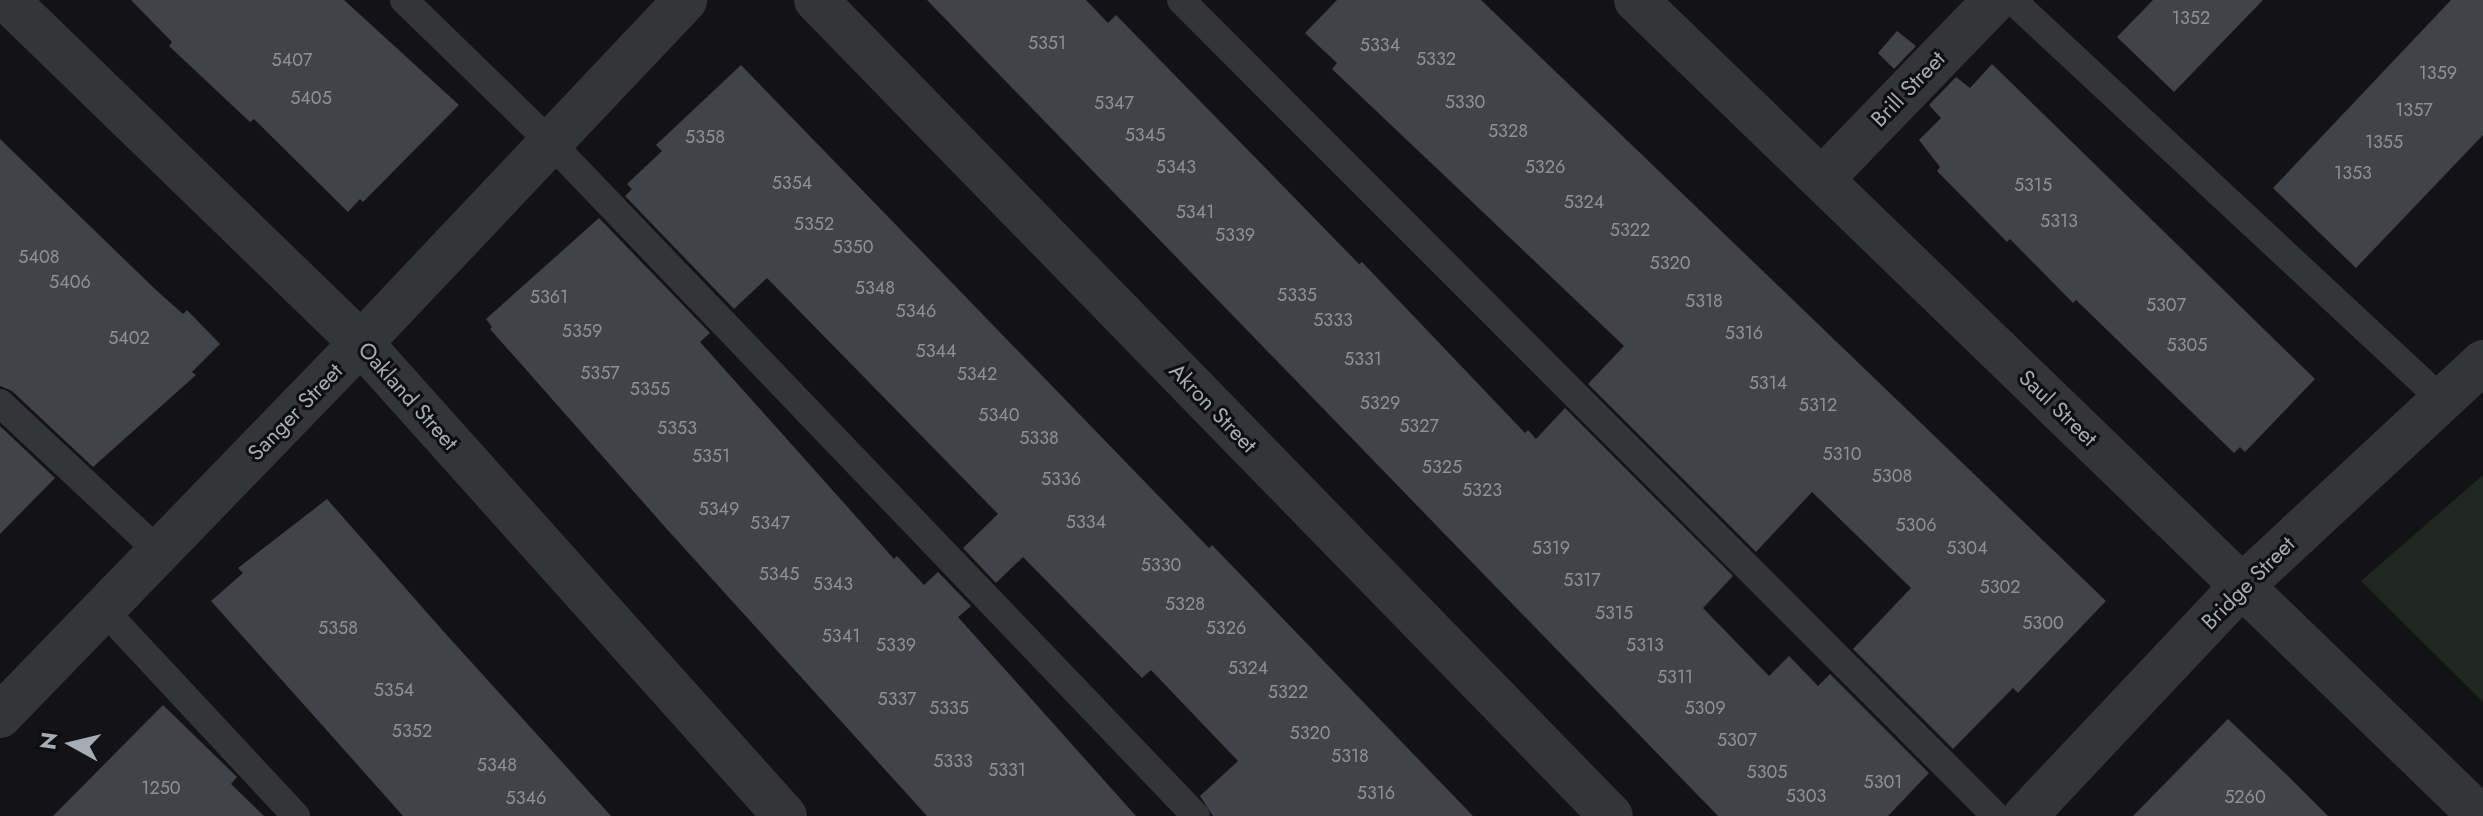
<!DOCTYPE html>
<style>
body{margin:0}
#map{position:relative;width:2483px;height:816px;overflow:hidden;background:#131315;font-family:Jost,sans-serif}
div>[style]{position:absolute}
.green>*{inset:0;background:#202720}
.building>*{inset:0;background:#424348}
.service>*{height:28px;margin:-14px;padding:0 14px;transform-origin:14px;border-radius:14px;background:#343539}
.minor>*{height:44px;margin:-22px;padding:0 22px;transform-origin:22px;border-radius:22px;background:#343539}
span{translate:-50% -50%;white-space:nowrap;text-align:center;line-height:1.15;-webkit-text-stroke:6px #0e0e10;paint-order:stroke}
.number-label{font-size:18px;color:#8d9199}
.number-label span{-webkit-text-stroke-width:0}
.street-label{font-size:22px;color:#a6abb4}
.north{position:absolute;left:32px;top:704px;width:80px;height:80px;-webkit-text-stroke:6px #0e0e10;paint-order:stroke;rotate:278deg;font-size:22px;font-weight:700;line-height:32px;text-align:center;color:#a6abb4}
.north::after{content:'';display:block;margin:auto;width:28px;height:36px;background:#a6abb4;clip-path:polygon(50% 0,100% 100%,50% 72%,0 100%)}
</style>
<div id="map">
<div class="green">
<i style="clip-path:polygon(2483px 475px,2483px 702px,2361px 581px)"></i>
</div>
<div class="building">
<i style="clip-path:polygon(131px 0,344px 0,459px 105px,363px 202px,360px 199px,348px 212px,254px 119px,250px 122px,169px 46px,172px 42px)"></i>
<i style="clip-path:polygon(927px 0,1086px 0,1108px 23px,1116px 15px,1359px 264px,1362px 262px,1525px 433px,1528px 430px,1536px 439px,1565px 408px,1733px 576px,1703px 608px,1769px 676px,1789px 656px,1818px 686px,1830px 674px,1929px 773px,1888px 816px,1718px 816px)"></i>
<i style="clip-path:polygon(1337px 0,1481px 0,2106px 601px,2018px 693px,2013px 688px,1953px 749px,1853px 649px,1911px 588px,1812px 492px,1756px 552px,1588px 384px,1624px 346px,1332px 69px,1337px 63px,1305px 33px)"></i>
<i style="clip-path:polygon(2153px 0,2263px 0,2174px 92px,2117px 37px)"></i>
<i style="clip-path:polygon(2451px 0,2483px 0,2483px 135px,2356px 268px,2273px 188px)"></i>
<i style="clip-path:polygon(1897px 31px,1916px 46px,1894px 69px,1878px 53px)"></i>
<i style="clip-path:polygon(1992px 64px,2315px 379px,2245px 452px,2240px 447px,2234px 453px,2076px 300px,2073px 303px,2010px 239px,2007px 242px,1937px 171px,1940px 167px,1919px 140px,1941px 118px,1929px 105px,1956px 77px,1970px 88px)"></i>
<i style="clip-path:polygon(741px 65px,1209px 548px,1212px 545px,1473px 816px,1213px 816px,1200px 796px,1238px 761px,1151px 670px,1142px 678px,1023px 557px,996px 583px,963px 548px,998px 514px,767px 278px,734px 309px,625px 196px,632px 189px,627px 184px,662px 151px,656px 145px)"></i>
<i style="clip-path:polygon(0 139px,156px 290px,183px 314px,187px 310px,220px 344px,192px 372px,196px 375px,93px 467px,12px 391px,0 386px)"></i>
<i style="clip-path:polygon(599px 218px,710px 333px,700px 342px,894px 559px,897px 556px,924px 585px,938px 572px,971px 606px,958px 617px,1136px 816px,927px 816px,665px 527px,490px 329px,492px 327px,486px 319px)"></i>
<i style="clip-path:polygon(0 426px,55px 478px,0 534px)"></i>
<i style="clip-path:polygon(327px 499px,444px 632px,611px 816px,403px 816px,322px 725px,211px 601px,243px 573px,238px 568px)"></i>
<i style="clip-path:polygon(163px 705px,237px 777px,231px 784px,264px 816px,53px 816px)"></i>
<i style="clip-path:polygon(2228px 719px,2289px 777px,2328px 816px,2133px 816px)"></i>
</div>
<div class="service">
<i style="left:404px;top:0;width:205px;rotate:44.2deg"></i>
<i style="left:551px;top:143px;width:932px;rotate:46.22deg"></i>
<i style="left:1181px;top:0;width:1153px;rotate:45.04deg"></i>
<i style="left:2012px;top:0;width:587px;rotate:42.93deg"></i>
<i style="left:0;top:403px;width:218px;rotate:43.1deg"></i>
<i style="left:103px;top:609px;width:283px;rotate:47deg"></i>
</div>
<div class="minor">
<i style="left:7px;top:0;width:493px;rotate:44.1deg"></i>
<i style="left:361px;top:343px;width:635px;rotate:48.13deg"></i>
<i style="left:816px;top:0;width:1139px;rotate:45.75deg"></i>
<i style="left:1636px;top:0;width:1174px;rotate:44.03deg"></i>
<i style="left:1822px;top:179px;width:249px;rotate:-46deg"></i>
<i style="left:0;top:716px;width:519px;rotate:-45.94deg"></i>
<i style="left:361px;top:343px;width:472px;rotate:-46.6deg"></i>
<i style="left:2025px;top:816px;width:316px;rotate:-46.7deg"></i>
<i style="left:2242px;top:586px;width:329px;rotate:-42.9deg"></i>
</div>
<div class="number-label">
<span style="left:2191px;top:18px">1352</span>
<span style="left:1047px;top:43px">5351</span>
<span style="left:1380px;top:45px">5334</span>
<span style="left:1436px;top:59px">5332</span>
<span style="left:292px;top:60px">5407</span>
<span style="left:2438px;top:73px">1359</span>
<span style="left:311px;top:98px">5405</span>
<span style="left:1465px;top:102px">5330</span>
<span style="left:1114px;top:103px">5347</span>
<span style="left:2414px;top:110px">1357</span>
<span style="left:1508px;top:131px">5328</span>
<span style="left:1145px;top:135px">5345</span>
<span style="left:705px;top:137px">5358</span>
<span style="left:2384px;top:142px">1355</span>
<span style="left:1176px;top:167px">5343</span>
<span style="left:1545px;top:167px">5326</span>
<span style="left:2353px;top:173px">1353</span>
<span style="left:792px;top:183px">5354</span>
<span style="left:2033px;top:185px">5315</span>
<span style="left:1584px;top:202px">5324</span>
<span style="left:1195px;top:212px">5341</span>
<span style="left:2059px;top:221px">5313</span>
<span style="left:814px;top:224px">5352</span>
<span style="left:1630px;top:230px">5322</span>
<span style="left:1235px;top:235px">5339</span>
<span style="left:853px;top:247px">5350</span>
<span style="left:39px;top:257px">5408</span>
<span style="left:1670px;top:263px">5320</span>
<span style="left:70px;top:282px">5406</span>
<span style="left:875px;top:288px">5348</span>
<span style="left:1297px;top:295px">5335</span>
<span style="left:549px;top:297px">5361</span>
<span style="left:1704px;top:301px">5318</span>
<span style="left:2166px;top:305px">5307</span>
<span style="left:916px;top:311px">5346</span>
<span style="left:1333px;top:320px">5333</span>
<span style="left:582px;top:331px">5359</span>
<span style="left:1744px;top:333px">5316</span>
<span style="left:129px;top:338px">5402</span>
<span style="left:2187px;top:345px">5305</span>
<span style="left:936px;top:351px">5344</span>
<span style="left:1363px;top:359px">5331</span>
<span style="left:600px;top:373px">5357</span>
<span style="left:977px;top:374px">5342</span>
<span style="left:1768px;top:383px">5314</span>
<span style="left:650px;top:389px">5355</span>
<span style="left:1380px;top:403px">5329</span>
<span style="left:1818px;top:405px">5312</span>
<span style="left:999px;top:415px">5340</span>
<span style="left:1419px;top:426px">5327</span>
<span style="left:677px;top:428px">5353</span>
<span style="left:1039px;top:438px">5338</span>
<span style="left:1842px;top:454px">5310</span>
<span style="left:711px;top:456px">5351</span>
<span style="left:1442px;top:467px">5325</span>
<span style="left:1892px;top:476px">5308</span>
<span style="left:1061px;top:479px">5336</span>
<span style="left:1482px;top:490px">5323</span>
<span style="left:719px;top:509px">5349</span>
<span style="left:1086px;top:522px">5334</span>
<span style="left:770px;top:523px">5347</span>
<span style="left:1916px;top:525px">5306</span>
<span style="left:1551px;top:548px">5319</span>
<span style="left:1967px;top:548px">5304</span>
<span style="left:1161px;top:565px">5330</span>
<span style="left:779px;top:574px">5345</span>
<span style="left:1582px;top:580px">5317</span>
<span style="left:833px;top:584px">5343</span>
<span style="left:2000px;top:587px">5302</span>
<span style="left:1185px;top:604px">5328</span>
<span style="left:1614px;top:613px">5315</span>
<span style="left:2043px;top:623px">5300</span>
<span style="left:338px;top:628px">5358</span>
<span style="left:1226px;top:628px">5326</span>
<span style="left:841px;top:636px">5341</span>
<span style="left:896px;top:645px">5339</span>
<span style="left:1645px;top:645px">5313</span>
<span style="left:1248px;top:668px">5324</span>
<span style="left:1675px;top:677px">5311</span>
<span style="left:394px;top:690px">5354</span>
<span style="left:1288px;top:692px">5322</span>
<span style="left:897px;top:699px">5337</span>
<span style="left:949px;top:708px">5335</span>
<span style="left:1705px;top:708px">5309</span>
<span style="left:412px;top:731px">5352</span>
<span style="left:1310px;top:733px">5320</span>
<span style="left:1737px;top:740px">5307</span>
<span style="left:1350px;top:756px">5318</span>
<span style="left:953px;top:761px">5333</span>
<span style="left:497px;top:765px">5348</span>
<span style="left:1007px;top:770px">5331</span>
<span style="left:1767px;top:772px">5305</span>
<span style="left:1883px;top:782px">5301</span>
<span style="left:161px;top:788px">1250</span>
<span style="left:1376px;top:793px">5316</span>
<span style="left:1806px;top:796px">5303</span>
<span style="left:2245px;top:797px">5260</span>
<span style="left:526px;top:798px">5346</span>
</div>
<div class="street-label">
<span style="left:1908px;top:89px;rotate:-46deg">Brill Street</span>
<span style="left:408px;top:396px;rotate:48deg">Oakland Street</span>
<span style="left:1213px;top:408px;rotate:46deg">Akron Street</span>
<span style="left:2058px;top:408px;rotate:44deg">Saul Street</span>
<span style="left:295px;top:412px;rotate:-46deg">Sanger Street</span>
<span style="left:2248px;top:583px;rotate:-45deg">Bridge Street</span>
</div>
<div class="north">N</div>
</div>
